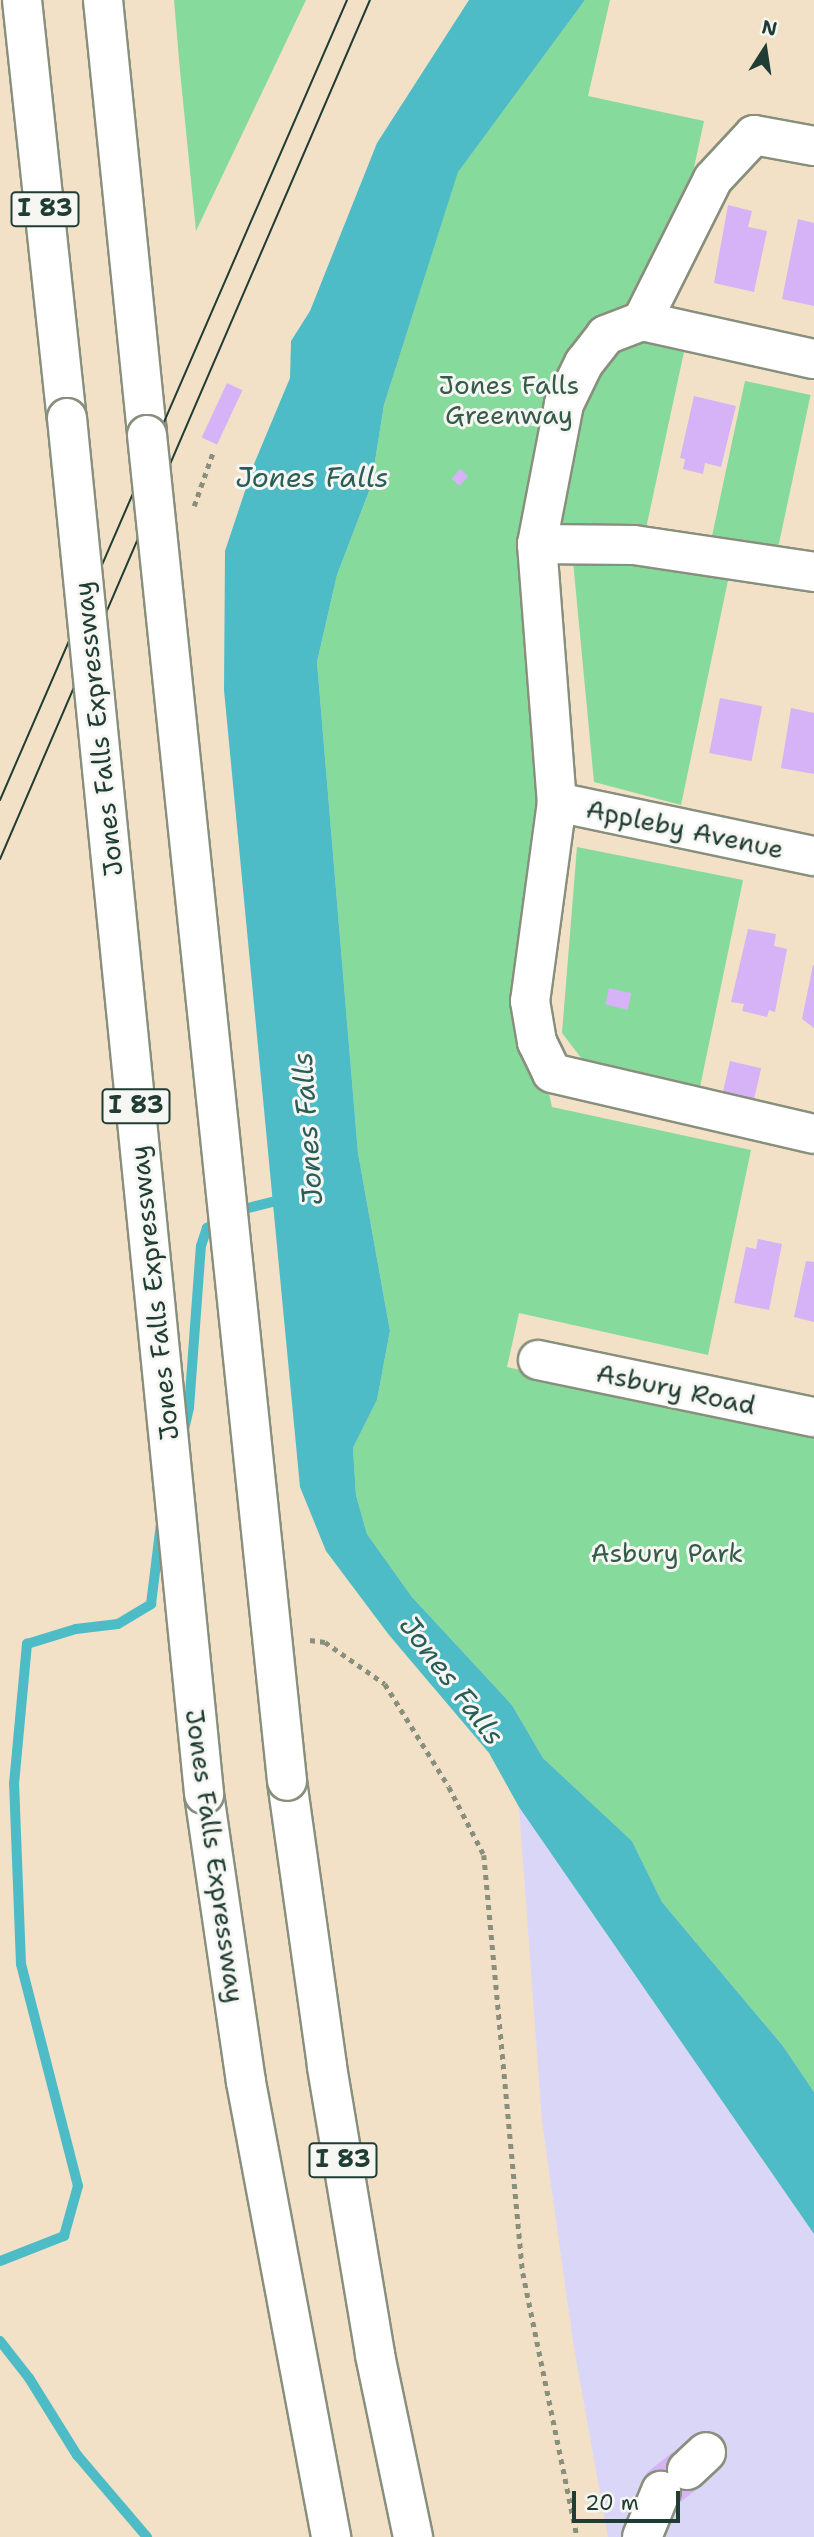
<!DOCTYPE html>
<style>
body{margin:0}
#map{position:relative;width:814px;height:2537px;overflow:hidden;background:#f2e1c6;font-family:"Shantell Sans",sans-serif}
div>[style]{position:absolute}
.built>*{inset:0;background:#dad6f7}
.green>*{inset:0;background:#86da9c;transform-origin:0 0}
.water>*{inset:0;background:#4ebcc6}
.stream>*{height:10px;margin:-5px;padding:0 5px;transform-origin:5px;border-radius:5px;background:#4ebcc6}
.building>*{inset:0;background:#d5b3f6;transform-origin:0 0}
.path>*{height:4.5px;margin-top:-2.25px;transform-origin:0;background:repeating-linear-gradient(90deg,#888f7d 0 5px,transparent 0 10px)}
.roads{filter:drop-shadow(2px 0 #888f7d) drop-shadow(-2px 0 #888f7d) drop-shadow(0 2px #888f7d) drop-shadow(0 -2px #888f7d)}
.minor>*{height:38px;margin:-19px;padding:0 19px;transform-origin:19px;border-radius:19px;background:#fff}
.highway>*{height:38px;margin:-19px;padding:0 19px;transform-origin:19px;border-radius:19px;background:#fff}
.tram>*{height:2px;margin:-1px;padding:0 1px;transform-origin:1px;border-radius:1px;background:#1f3d34}
.bridges{filter:drop-shadow(2px 0 #888f7d) drop-shadow(-2px 0 #888f7d) drop-shadow(0 2px #888f7d) drop-shadow(0 -2px #888f7d)}
.highway-bridge>*{height:38px;margin:-19px;padding:0 19px;transform-origin:19px;border-radius:19px;background:#fff}
span{translate:-50% -50%;white-space:nowrap;text-align:center;line-height:1.15;-webkit-text-stroke:6px #f6f6f2;paint-order:stroke}
.shield-label span{padding:2px 5px;background:#f6f6f2;border:2px solid;border-radius:5px;-webkit-text-stroke-width:0}
.shield-label{font-size:24px;color:#1f3d34;font-weight:700}
.park-label{font-size:26px;color:#345c49}
.street-label{font-size:26px;color:#1f3d34}
.water-label{font-size:28px;color:#2b5d58;font-style:italic}
.north{position:absolute;left:730px;top:14px;width:70px;height:70px;-webkit-text-stroke:5px #f6f6f2;paint-order:stroke;rotate:12deg;font-size:19px;font-weight:700;line-height:28px;text-align:center;color:#1f3d34}
.north::after{content:'';display:block;margin:auto;width:24px;height:32px;background:#1f3d34;clip-path:polygon(50% 0,100% 100%,50% 72%,0 100%)}
.scale{position:absolute;left:572px;top:2491px;width:108px;height:32px;box-sizing:border-box;border:4px solid #1f3d34;border-top:0;padding-left:9px;font-size:21px;line-height:24px;white-space:nowrap;color:#1f3d34;-webkit-text-stroke:5px #f6f6f2;paint-order:stroke}
</style>
<div id="map">
<div class="built">
<i style="clip-path:polygon(519px 1807px,814px 2234px,814px 2537px,608px 2537px,574px 2348px,542px 2121px)"></i>
</div>
<div class="green">
<i style="clip-path:polygon(174px 0,306px 0,196px 231px,180px 71px)"></i>
<i style="clip-path:polygon(585px 0,610px 0,588px 96px,704px 121px,665px 303px,604px 333px,684px 352px,642px 547px,731px 566px,681px 805px,594px 782px,573px 561px,637px 547px,519px 522px,540px 696px,540px 837px,526px 991px,552px 1107px,751px 1150px,708px 1355px,519px 1313px,507px 1367px,814px 1435px,814px 2092px,783px 2046px,662px 1902px,632px 1841px,543px 1758px,512px 1705px,412px 1597px,367px 1534px,356px 1495px,353px 1448px,377px 1400px,390px 1331px,358px 1153px,317px 662px,337px 575px,371px 486px,384px 405px,458px 171px)"></i>
<i style="left:745px;top:381px;width:67px;height:166px;rotate:12deg"></i>
<i style="clip-path:polygon(577px 847px,743px 880px,700px 1087px,585px 1063px,562px 1033px)"></i>
</div>
<div class="water">
<i style="clip-path:polygon(469px 0,585px 0,458px 172px,384px 405px,371px 486px,337px 575px,317px 662px,358px 1153px,390px 1331px,377px 1400px,353px 1448px,356px 1495px,367px 1534px,412px 1597px,512px 1705px,543px 1758px,632px 1841px,662px 1902px,783px 2046px,814px 2092px,814px 2234px,519px 1807px,489px 1753px,389px 1635px,326px 1551px,300px 1487px,224px 690px,225px 551px,254px 464px,290px 378px,291px 341px,310px 311px,377px 143px)"></i>
</div>
<div class="stream">
<i style="left:236px;top:1211px;width:49px;rotate:-14deg"></i>
<i style="left:183px;top:1434px;width:27px;rotate:-77deg"></i>
<i style="left:189px;top:1408px;width:162px;rotate:-85.8deg"></i>
<i style="left:201px;top:1246px;width:19px;rotate:-72deg"></i>
<i style="left:207px;top:1228px;width:17px;rotate:-31deg"></i>
<i style="left:0;top:2261px;width:69px;rotate:-21.3deg"></i>
<i style="left:64px;top:2236px;width:52px;rotate:-74.4deg"></i>
<i style="left:78px;top:2186px;width:229px;rotate:-104.4deg"></i>
<i style="left:21px;top:1964px;width:180px;rotate:-92.2deg"></i>
<i style="left:14px;top:1784px;width:141px;rotate:-84.7deg"></i>
<i style="left:27px;top:1644px;width:51px;rotate:-17deg"></i>
<i style="left:76px;top:1629px;width:42px;rotate:-6.8deg"></i>
<i style="left:118px;top:1624px;width:39px;rotate:-31deg"></i>
<i style="left:151px;top:1604px;width:81px;rotate:-82.9deg"></i>
<i style="left:0;top:2341px;width:47px;rotate:51.9deg"></i>
<i style="left:29px;top:2378px;width:91px;rotate:58.1deg"></i>
<i style="left:77px;top:2455px;width:108px;rotate:49.5deg"></i>
</div>
<div class="building">
<i style="clip-path:polygon(728px 205px,752px 211px,748px 227px,767px 231px,754px 292px,714px 283px)"></i>
<i style="clip-path:polygon(798px 219px,814px 223px,814px 306px,782px 299px)"></i>
<i style="left:227px;top:383px;width:17px;height:60px;rotate:25deg"></i>
<i style="clip-path:polygon(694px 396px,736px 406px,721px 467px,705px 463px,703px 474px,683px 469px,685px 459px,680px 458px)"></i>
<i style="left:460px;top:469px;width:11px;height:13px;rotate:41deg"></i>
<i style="left:720px;top:698px;width:43px;height:56px;rotate:11deg"></i>
<i style="clip-path:polygon(791px 708px,814px 713px,814px 774px,781px 768px)"></i>
<i style="clip-path:polygon(748px 929px,776px 934px,774px 946px,787px 949px,775px 1012px,769px 1010px,767px 1017px,742px 1011px,744px 1004px,731px 1002px)"></i>
<i style="clip-path:polygon(813px 965px,814px 965px,814px 1028px,802px 1019px)"></i>
<i style="left:609px;top:988px;width:23px;height:17px;rotate:13deg"></i>
<i style="left:730px;top:1061px;width:32px;height:34px;rotate:13deg"></i>
<i style="clip-path:polygon(758px 1239px,782px 1244px,769px 1310px,734px 1303px,746px 1247px,756px 1249px)"></i>
<i style="clip-path:polygon(806px 1261px,814px 1262px,814px 1322px,794px 1317px)"></i>
<i style="left:673px;top:2452px;width:44px;height:34px;rotate:52deg"></i>
</div>
<div class="path">
<i style="left:194px;top:506px;width:57px;rotate:-70.6deg"></i>
<i style="left:310px;top:1640px;width:15px;rotate:8deg"></i>
<i style="left:325px;top:1642px;width:73px;rotate:35deg"></i>
<i style="left:385px;top:1684px;width:121px;rotate:58.1deg"></i>
<i style="left:449px;top:1787px;width:76px;rotate:62.8deg"></i>
<i style="left:484px;top:1855px;width:420px;rotate:84.7deg"></i>
<i style="left:523px;top:2273px;width:269px;rotate:78.4deg"></i>
</div>
<div class="roads">
<div class="minor">
<i style="left:814px;top:146px;width:61px;rotate:-169.6deg"></i>
<i style="left:754px;top:135px;width:60px;rotate:133deg"></i>
<i style="left:713px;top:179px;width:159px;rotate:116.6deg"></i>
<i style="left:642px;top:321px;width:39px;rotate:159deg"></i>
<i style="left:606px;top:335px;width:36px;rotate:128deg"></i>
<i style="left:584px;top:363px;width:46px;rotate:116deg"></i>
<i style="left:564px;top:404px;width:143px;rotate:100.9deg"></i>
<i style="left:537px;top:544px;width:259px;rotate:85.6deg"></i>
<i style="left:557px;top:802px;width:201px;rotate:97.7deg"></i>
<i style="left:530px;top:1001px;width:42px;rotate:80.3deg"></i>
<i style="left:537px;top:1042px;width:34px;rotate:64deg"></i>
<i style="left:552px;top:1073px;width:269px;rotate:13.1deg"></i>
<i style="left:642px;top:321px;width:176px;rotate:12.5deg"></i>
<i style="left:537px;top:544px;width:97px;rotate:0.6deg"></i>
<i style="left:634px;top:545px;width:182px;rotate:8.5deg"></i>
<i style="left:557px;top:802px;width:263px;rotate:11.9deg"></i>
<i style="left:538px;top:1360px;width:282px;rotate:11.7deg"></i>
<i style="left:687px;top:2470px;width:26px;rotate:-43deg"></i>
<i style="left:642px;top:2537px;width:50px;rotate:-67.6deg"></i>
</div>
<div class="highway">
<i style="left:22px;top:0;width:420px;rotate:83.9deg"></i>
<i style="left:103px;top:0;width:437px;rotate:84.2deg"></i>
<i style="left:287px;top:1781px;width:289px;rotate:82deg"></i>
<i style="left:327px;top:2067px;width:292px;rotate:80.5deg"></i>
<i style="left:375px;top:2355px;width:186px;rotate:78.2deg"></i>
<i style="left:204px;top:1794px;width:291px;rotate:81.7deg"></i>
<i style="left:246px;top:2082px;width:463px;rotate:79.4deg"></i>
</div>
</div>
<div class="tram">
<i style="left:0;top:800px;width:872px;rotate:-66.55deg"></i>
<i style="left:0;top:859px;width:935px;rotate:-66.7deg"></i>
</div>
<div class="bridges">
<div class="highway-bridge">
<i style="left:67px;top:418px;width:1383px;rotate:84.31deg"></i>
<i style="left:147px;top:435px;width:1353px;rotate:84.06deg"></i>
</div>
</div>
<div class="shield-label">
<span style="left:45px;top:209px">I 83</span>
<span style="left:136px;top:1106px">I 83</span>
<span style="left:343px;top:2160px">I 83</span>
</div>
<div class="park-label">
<span style="left:509px;top:400px">Jones Falls<br>Greenway</span>
<span style="left:667px;top:1553px">Asbury Park</span>
</div>
<div class="street-label">
<span style="left:98px;top:729px;rotate:-96deg">Jones Falls Expressway</span>
<span style="left:685px;top:829px;rotate:12deg">Appleby Avenue</span>
<span style="left:154px;top:1293px;rotate:-96deg">Jones Falls Expressway</span>
<span style="left:676px;top:1389px;rotate:12deg">Asbury Road</span>
<span style="left:215px;top:1856px;rotate:82deg">Jones Falls Expressway</span>
</div>
<div class="water-label">
<span style="left:312px;top:477px">Jones Falls</span>
<span style="left:307px;top:1129px;rotate:-94deg">Jones Falls</span>
<span style="left:452px;top:1680px;rotate:53deg">Jones Falls</span>
</div>
<div class="north">N</div>
<div class="scale">20 m</div>
</div>
